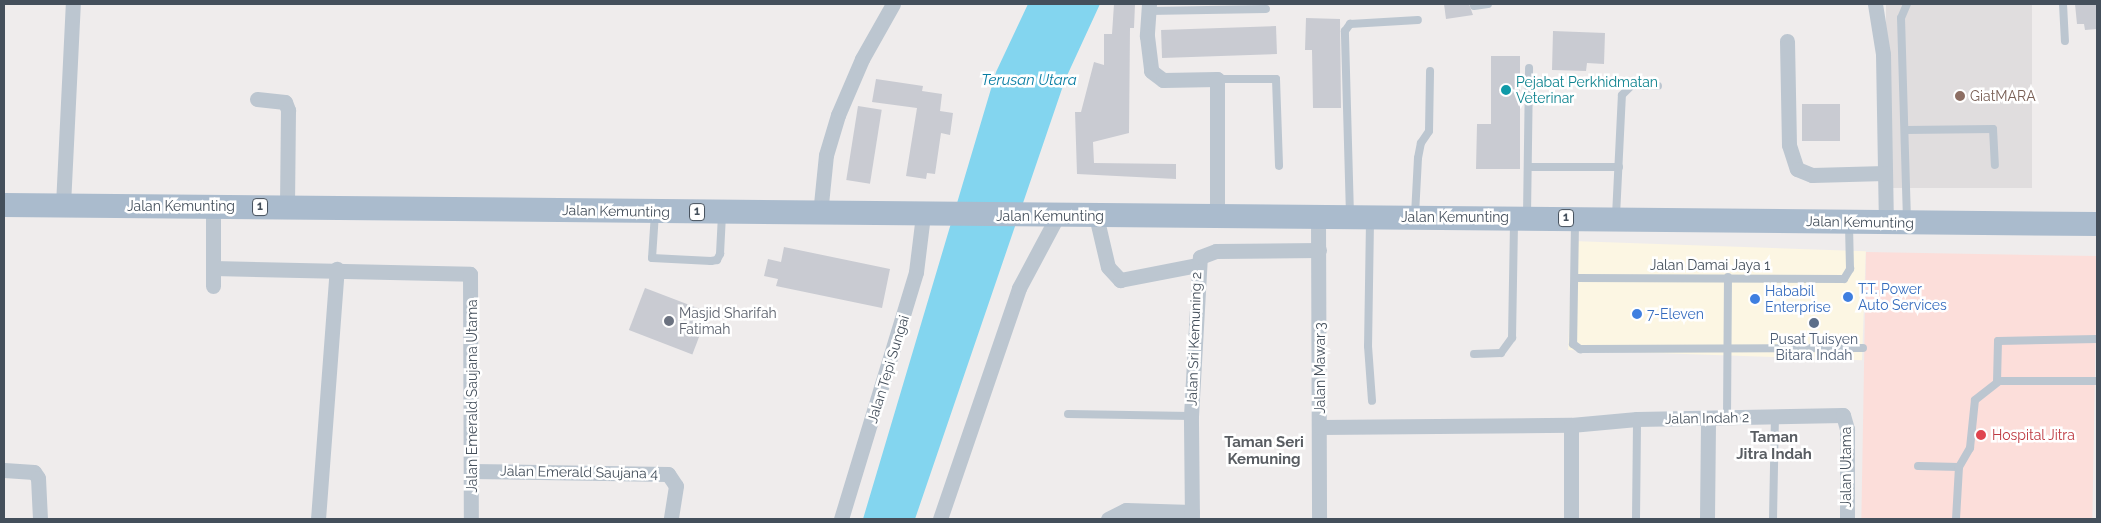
<!DOCTYPE html>
<style>
body{margin:0}
#map{position:relative;width:2101px;height:523px;overflow:hidden;background:#efecec;font-family:Raleway,sans-serif}
div>[style]{position:absolute}
.commercial>*{inset:0;background:#fcf6e3;transform-origin:0 0}
.education>*{inset:0;background:#e0ddde;transform-origin:0 0}
.medical>*{inset:0;background:#fcdeda;transform-origin:0 0}
.water>*{inset:0;background:#83d5ef}
.building>*{inset:0;background:#c9cbd2;transform-origin:0 0}
.service>*{height:8px;margin:-4px;padding:0 4px;transform-origin:4px;border-radius:4px;background:#bcc6d0}
.minor>*{height:15px;margin:-7.5px;padding:0 7.5px;transform-origin:7.5px;border-radius:7.5px;background:#bcc6d0}
.primary>*{height:24px;margin:-12px;padding:0 12px;transform-origin:12px;border-radius:12px;background:#aabbcd}
.dots>*{width:14px;height:14px;translate:-50% -50%;box-sizing:border-box;border:2px solid #fff;border-radius:50%}
span{translate:-50% -50%;white-space:nowrap;text-align:center;line-height:1.15;-webkit-text-stroke:5px #fff;paint-order:stroke}
.shield-label span{padding:1px 4px;background:#fff;border:1px solid;border-radius:4px;-webkit-text-stroke-width:0}
.shield-label{font-size:12px;color:#444f5b;font-weight:700}
.culture-label{font-size:14px;color:#0d838f}
.left{translate:0 -50%;text-align:left}
.education-label{font-size:14px;color:#785e54}
.street-label{font-size:14px;color:#444f5b}
.shop-label{font-size:14px;color:#366cbe}
.worship-label{font-size:14px;color:#5b616d}
.service-label{font-size:14px;color:#4e5e75}
.health-label{font-size:14px;color:#be3a42}
.water-label{font-size:15px;color:#077da3;font-style:italic}
.neighbourhood-label{font-size:15px;color:#595d62;font-weight:700}
.frame{position:absolute;inset:0;border:5px solid #444f5b;pointer-events:none}
</style>
<div id="map">
<div class="commercial">
<i style="left:1572px;top:241px;width:294px;height:109px;rotate:2deg"></i>
</div>
<div class="education">
<i style="left:1886px;top:4px;width:146px;height:184px"></i>
</div>
<div class="medical">
<i style="left:1866px;top:252px;width:231px;height:267px;rotate:1deg"></i>
</div>
<div class="water">
<i style="clip-path:polygon(1028px 4px,1100px 4px,1065px 80px,915px 519px,863px 519px,996px 72px)"></i>
</div>
<div class="building">
<i style="clip-path:polygon(1114px 4px,1135px 4px,1134px 28px,1130px 28px,1129px 133px,1093px 142px,1094px 163px,1176px 164px,1176px 179px,1077px 174px,1075px 112px,1081px 112px,1094px 62px,1104px 65px,1104px 34px,1112px 34px)"></i>
<i style="clip-path:polygon(1444px 4px,1469px 4px,1473px 15px,1446px 19px)"></i>
<i style="clip-path:polygon(2075px 4px,2097px 4px,2097px 29px,2085px 30px,2084px 24px,2077px 24px)"></i>
<i style="clip-path:polygon(1306px 18px,1340px 19px,1341px 108px,1313px 108px,1312px 50px,1305px 50px)"></i>
<i style="left:1276px;top:26px;width:28px;height:115px;rotate:88deg"></i>
<i style="clip-path:polygon(1553px 31px,1605px 33px,1604px 64px,1587px 63px,1586px 71px,1552px 70px)"></i>
<i style="clip-path:polygon(1491px 56px,1520px 56px,1520px 169px,1476px 169px,1477px 124px,1491px 124px)"></i>
<i style="clip-path:polygon(876px 79px,923px 86px,922px 91px,942px 94px,940px 111px,953px 113px,950px 135px,941px 133px,935px 174px,927px 173px,926px 179px,906px 176px,917px 108px,872px 102px)"></i>
<i style="left:1802px;top:104px;width:38px;height:37px"></i>
<i style="left:858px;top:106px;width:24px;height:75px;rotate:9deg"></i>
<i style="clip-path:polygon(784px 247px,890px 269px,882px 308px,776px 286px,778px 279px,764px 276px,768px 259px,781px 262px)"></i>
<i style="left:645px;top:288px;width:68px;height:45px;rotate:21deg"></i>
</div>
<div class="service">
<i style="left:1907px;top:4px;width:15px;rotate:113deg"></i>
<i style="left:1901px;top:18px;width:203px;rotate:88.3deg"></i>
<i style="left:2063px;top:4px;width:37px;rotate:87deg"></i>
<i style="left:1474px;top:6px;width:14px;rotate:-8deg"></i>
<i style="left:1148px;top:11px;width:118px;rotate:-1deg"></i>
<i style="left:1217px;top:79px;width:59px"></i>
<i style="left:1276px;top:79px;width:87px;rotate:88deg"></i>
<i style="left:1906px;top:130px;width:87px;rotate:-0.7deg"></i>
<i style="left:1993px;top:129px;width:36px;rotate:87deg"></i>
<i style="left:1528px;top:167px;width:91px"></i>
<i style="left:655px;top:213px;width:45px;rotate:93.8deg"></i>
<i style="left:652px;top:258px;width:59px;rotate:2.9deg"></i>
<i style="left:711px;top:261px;width:6px;rotate:-9deg"></i>
<i style="left:717px;top:260px;width:7px;rotate:-63deg"></i>
<i style="left:720px;top:254px;width:40px;rotate:-87.1deg"></i>
<i style="left:1350px;top:215px;width:184px;rotate:-91.6deg"></i>
<i style="left:1345px;top:31px;width:9px;rotate:-54deg"></i>
<i style="left:1350px;top:24px;width:68px;rotate:-3.4deg"></i>
<i style="left:1415px;top:215px;width:57px;rotate:-87deg"></i>
<i style="left:1418px;top:158px;width:15px;rotate:-79deg"></i>
<i style="left:1421px;top:143px;width:14px;rotate:-56deg"></i>
<i style="left:1429px;top:131px;width:60px;rotate:-89deg"></i>
<i style="left:1527px;top:216px;width:148px;rotate:-89.2deg"></i>
<i style="left:1616px;top:216px;width:121px;rotate:-87.2deg"></i>
<i style="left:1622px;top:95px;width:14px;rotate:-45deg"></i>
<i style="left:1632px;top:85px;width:26px;rotate:2deg"></i>
<i style="left:1370px;top:221px;width:125px;rotate:90.9deg"></i>
<i style="left:1368px;top:346px;width:55px;rotate:85.8deg"></i>
<i style="left:1575px;top:223px;width:121px;rotate:90.9deg"></i>
<i style="left:1573px;top:344px;width:9px;rotate:36deg"></i>
<i style="left:1580px;top:349px;width:283px;rotate:-0.2deg"></i>
<i style="left:1575px;top:278px;width:269px;rotate:0.2deg"></i>
<i style="left:1844px;top:279px;width:12px;rotate:-59deg"></i>
<i style="left:1850px;top:269px;width:45px;rotate:-91.3deg"></i>
<i style="left:1474px;top:354px;width:27px;rotate:-2deg"></i>
<i style="left:1501px;top:353px;width:19px;rotate:-54deg"></i>
<i style="left:1512px;top:338px;width:116px;rotate:-89deg"></i>
<i style="left:1997px;top:382px;width:41px;rotate:-88.6deg"></i>
<i style="left:1998px;top:341px;width:99px;rotate:-1.2deg"></i>
<i style="left:1068px;top:414px;width:123px;rotate:0.9deg"></i>
<i style="left:1727px;top:418px;width:141px;rotate:-89.6deg"></i>
<i style="left:1918px;top:466px;width:41px;rotate:1.4deg"></i>
<i style="left:1636px;top:519px;width:100px;rotate:-89.4deg"></i>
<i style="left:1773px;top:519px;width:102px;rotate:-88.9deg"></i>
<i style="left:1956px;top:519px;width:52px;rotate:-86.7deg"></i>
<i style="left:1959px;top:467px;width:22px;rotate:-60deg"></i>
<i style="left:1970px;top:448px;width:48px;rotate:-84.1deg"></i>
<i style="left:1975px;top:400px;width:31px;rotate:-38deg"></i>
<i style="left:1999px;top:381px;width:98px"></i>
</div>
<div class="minor">
<i style="left:1149px;top:4px;width:32px;rotate:94deg"></i>
<i style="left:1147px;top:36px;width:35px;rotate:83deg"></i>
<i style="left:1151px;top:71px;width:15px;rotate:37deg"></i>
<i style="left:1163px;top:80px;width:54px;rotate:-1.1deg"></i>
<i style="left:1217px;top:79px;width:137px;rotate:90deg"></i>
<i style="left:1875px;top:4px;width:51px;rotate:80.9deg"></i>
<i style="left:1883px;top:54px;width:169px;rotate:89deg"></i>
<i style="left:1787px;top:41px;width:104px;rotate:88.9deg"></i>
<i style="left:1789px;top:145px;width:25px;rotate:72deg"></i>
<i style="left:1797px;top:169px;width:16px;rotate:22deg"></i>
<i style="left:1812px;top:175px;width:73px;rotate:-1.6deg"></i>
<i style="left:257px;top:99px;width:28px;rotate:6deg"></i>
<i style="left:285px;top:102px;width:9px;rotate:69deg"></i>
<i style="left:288px;top:110px;width:97px;rotate:90.6deg"></i>
<i style="left:63px;top:205px;width:201px;rotate:-87.2deg"></i>
<i style="left:820px;top:214px;width:59px;rotate:-84.2deg"></i>
<i style="left:826px;top:155px;width:42px;rotate:-73.3deg"></i>
<i style="left:838px;top:115px;width:61px;rotate:-66.8deg"></i>
<i style="left:862px;top:59px;width:63px;rotate:-60.6deg"></i>
<i style="left:1096px;top:216px;width:52px;rotate:76.8deg"></i>
<i style="left:1108px;top:267px;width:18px;rotate:47deg"></i>
<i style="left:1120px;top:280px;width:78px;rotate:-11deg"></i>
<i style="left:1318px;top:217px;width:302px;rotate:89.8deg"></i>
<i style="left:213px;top:268px;width:257px;rotate:1.3deg"></i>
<i style="left:470px;top:274px;width:245px;rotate:89.8deg"></i>
<i style="left:213px;top:286px;width:79px;rotate:-90deg"></i>
<i style="left:1320px;top:427px;width:251px;rotate:-0.5deg"></i>
<i style="left:1571px;top:425px;width:66px;rotate:-5.2deg"></i>
<i style="left:1637px;top:419px;width:206px;rotate:-1.1deg"></i>
<i style="left:1843px;top:415px;width:15px;rotate:74deg"></i>
<i style="left:1847px;top:429px;width:90px;rotate:90deg"></i>
<i style="left:4px;top:470px;width:30px;rotate:4deg"></i>
<i style="left:34px;top:472px;width:7px;rotate:56deg"></i>
<i style="left:38px;top:478px;width:41px;rotate:87.2deg"></i>
<i style="left:471px;top:471px;width:197px;rotate:0.9deg"></i>
<i style="left:668px;top:474px;width:14px;rotate:56deg"></i>
<i style="left:676px;top:486px;width:33px;rotate:99deg"></i>
<i style="left:318px;top:519px;width:251px;rotate:-85.7deg"></i>
<i style="left:841px;top:519px;width:258px;rotate:-73.1deg"></i>
<i style="left:916px;top:272px;width:57px;rotate:-83deg"></i>
<i style="left:940px;top:519px;width:244px;rotate:-71.1deg"></i>
<i style="left:1019px;top:288px;width:83px;rotate:-61.9deg"></i>
<i style="left:1108px;top:519px;width:20px;rotate:-27deg"></i>
<i style="left:1126px;top:510px;width:66px;rotate:1.7deg"></i>
<i style="left:1192px;top:519px;width:103px;rotate:-90.6deg"></i>
<i style="left:1191px;top:416px;width:159px;rotate:-86.8deg"></i>
<i style="left:1200px;top:257px;width:17px;rotate:-21deg"></i>
<i style="left:1216px;top:251px;width:103px;rotate:-0.6deg"></i>
<i style="left:1571px;top:519px;width:94px;rotate:-90deg"></i>
<i style="left:1707px;top:519px;width:101px;rotate:-89.4deg"></i>
</div>
<div class="primary">
<i style="left:4px;top:205px;width:2093px;rotate:0.52deg"></i>
</div>
<div class="dots">
<i style="left:1506px;top:90px;background:#0f9aa8"></i>
<i style="left:1960px;top:96px;background:#8d6e63"></i>
<i style="left:1848px;top:297px;background:#3f7fe0"></i>
<i style="left:1755px;top:299px;background:#3f7fe0"></i>
<i style="left:1637px;top:314px;background:#3f7fe0"></i>
<i style="left:669px;top:321px;background:#6b7280"></i>
<i style="left:1814px;top:323px;background:#5c6f8a"></i>
<i style="left:1981px;top:435px;background:#e0444e"></i>
</div>
<div class="shield-label">
<span style="left:260px;top:207px">1</span>
<span style="left:697px;top:212px">1</span>
<span style="left:1566px;top:218px">1</span>
</div>
<div class="culture-label">
<span class="left" style="left:1516px;top:90px">Pejabat Perkhidmatan<br>Veterinar</span>
</div>
<div class="education-label">
<span class="left" style="left:1970px;top:96px">GiatMARA</span>
</div>
<div class="street-label">
<span style="left:181px;top:206px">Jalan Kemunting</span>
<span style="left:616px;top:211px;rotate:1deg">Jalan Kemunting</span>
<span style="left:1050px;top:216px">Jalan Kemunting</span>
<span style="left:1455px;top:217px">Jalan Kemunting</span>
<span style="left:1860px;top:222px;rotate:1deg">Jalan Kemunting</span>
<span style="left:1710px;top:265px">Jalan Damai Jaya 1</span>
<span style="left:1194px;top:339px;rotate:-88deg">Jalan Sri Kemuning 2</span>
<span style="left:1320px;top:368px;rotate:-90deg">Jalan Mawar 3</span>
<span style="left:888px;top:369px;rotate:-73deg">Jalan Tepi Sungai</span>
<span style="left:472px;top:396px;rotate:-90deg">Jalan Emerald Saujana Utama</span>
<span style="left:1707px;top:418px;rotate:-1deg">Jalan Indah 2</span>
<span style="left:1846px;top:467px;rotate:-90deg">Jalan Utama</span>
<span style="left:579px;top:472px;rotate:1deg">Jalan Emerald Saujana 4</span>
</div>
<div class="shop-label">
<span class="left" style="left:1858px;top:297px">T.T. Power<br>Auto Services</span>
<span class="left" style="left:1765px;top:299px">Hababil<br>Enterprise</span>
<span class="left" style="left:1647px;top:314px">7-Eleven</span>
</div>
<div class="worship-label">
<span class="left" style="left:679px;top:321px">Masjid Sharifah<br>Fatimah</span>
</div>
<div class="service-label">
<span style="left:1814px;top:347px">Pusat Tuisyen<br>Bitara Indah</span>
</div>
<div class="health-label">
<span class="left" style="left:1992px;top:435px">Hospital Jitra</span>
</div>
<div class="water-label">
<span style="left:1029px;top:81px">Terusan Utara</span>
</div>
<div class="neighbourhood-label">
<span style="left:1774px;top:446px">Taman<br>Jitra Indah</span>
<span style="left:1264px;top:451px">Taman Seri<br>Kemuning</span>
</div>
<div class="frame"></div>
</div>
